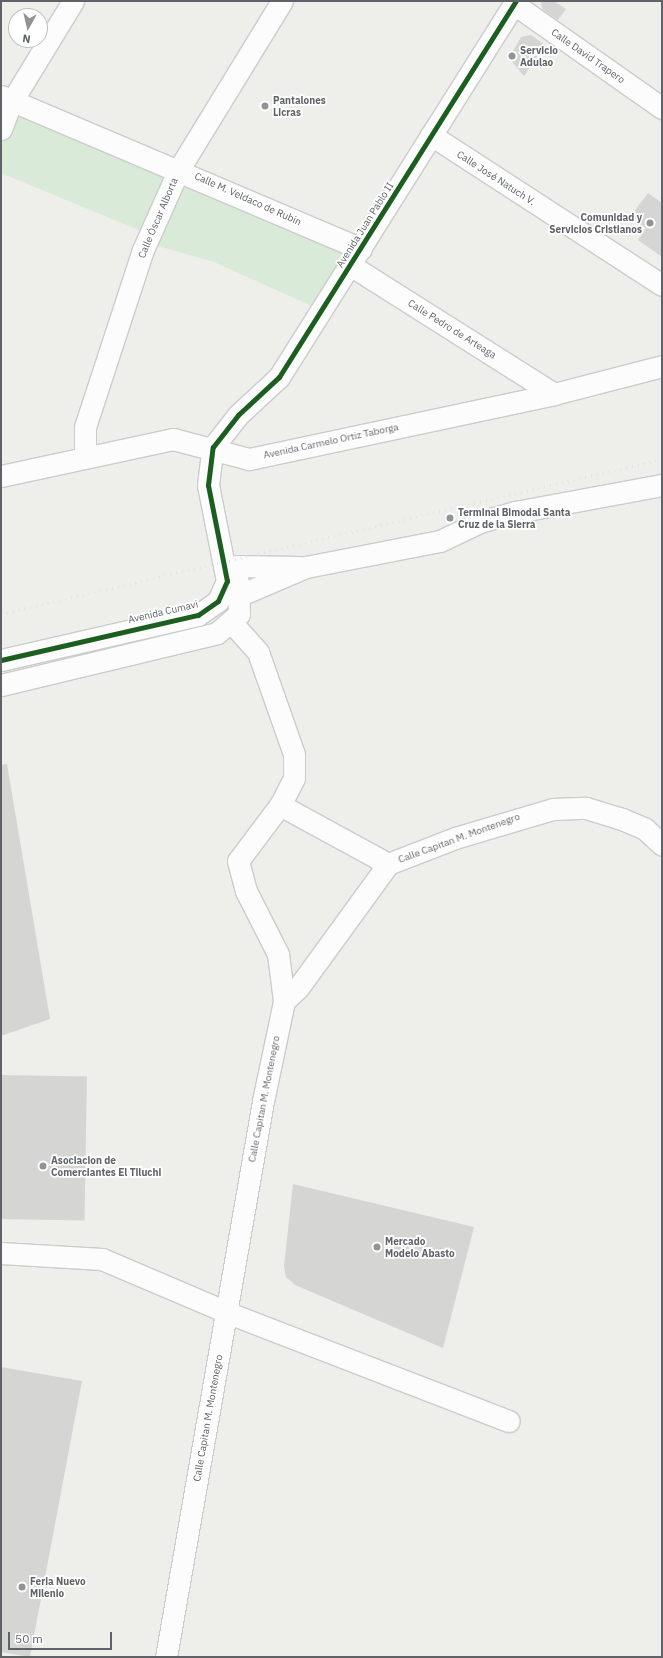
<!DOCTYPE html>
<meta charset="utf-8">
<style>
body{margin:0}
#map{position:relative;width:663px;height:1658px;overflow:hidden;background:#eeeeea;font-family:"IBM Plex Sans",sans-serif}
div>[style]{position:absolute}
.green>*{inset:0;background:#d9ead8}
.building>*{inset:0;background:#d5d5d3;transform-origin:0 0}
.roads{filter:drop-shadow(1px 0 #cbcccc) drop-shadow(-1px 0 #cbcccc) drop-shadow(0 1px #cbcccc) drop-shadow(0 -1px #cbcccc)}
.minor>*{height:21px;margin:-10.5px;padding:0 10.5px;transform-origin:10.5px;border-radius:10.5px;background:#fcfcfc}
.rail>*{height:3px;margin-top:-1.5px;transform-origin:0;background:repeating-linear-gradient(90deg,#e4e4e3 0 1px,transparent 0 6px)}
.cycleway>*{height:5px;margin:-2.5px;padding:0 2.5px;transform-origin:2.5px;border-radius:2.5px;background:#1b5e20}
.dots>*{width:11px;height:11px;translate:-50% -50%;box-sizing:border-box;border:2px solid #fff;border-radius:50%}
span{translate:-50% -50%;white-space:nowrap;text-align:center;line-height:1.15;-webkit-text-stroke:3.5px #fff;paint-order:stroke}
.poi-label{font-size:10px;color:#5f6367;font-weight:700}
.left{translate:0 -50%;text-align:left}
.right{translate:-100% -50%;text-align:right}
.street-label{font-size:10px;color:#5f6367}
.frame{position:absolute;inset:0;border:2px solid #5f6367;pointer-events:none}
.north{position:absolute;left:8px;top:8px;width:40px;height:40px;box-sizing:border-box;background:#fff;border:1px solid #bfc1c2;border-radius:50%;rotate:188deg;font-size:11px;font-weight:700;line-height:16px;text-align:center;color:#5f6367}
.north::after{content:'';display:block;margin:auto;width:14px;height:18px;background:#919495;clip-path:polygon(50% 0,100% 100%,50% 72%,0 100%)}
.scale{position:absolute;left:8px;top:1632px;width:104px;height:18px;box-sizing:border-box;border:2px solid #5f6367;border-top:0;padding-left:5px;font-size:12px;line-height:14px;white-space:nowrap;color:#5f6367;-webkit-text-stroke:3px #fff;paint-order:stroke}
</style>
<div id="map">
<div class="green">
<i style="clip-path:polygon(15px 113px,163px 172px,162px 183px,141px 231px,1px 173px,1px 144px)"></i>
<i style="clip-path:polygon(180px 183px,340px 247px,342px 260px,314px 307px,214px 262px,151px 244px)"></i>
</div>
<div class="building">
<i style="clip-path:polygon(541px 1px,554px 1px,566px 9px,558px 20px,542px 9px)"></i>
<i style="clip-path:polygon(531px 35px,545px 45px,524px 76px,509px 58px,521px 37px)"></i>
<i style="clip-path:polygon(648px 193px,662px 203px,662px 257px,638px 240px,646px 228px,630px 217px)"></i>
<i style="clip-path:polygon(7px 764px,50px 1019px,1px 1036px,1px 765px)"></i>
<i style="left:1px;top:1075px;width:86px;height:144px;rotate:1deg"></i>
<i style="clip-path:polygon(293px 1184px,474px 1227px,443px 1348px,295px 1285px,286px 1277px,284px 1266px)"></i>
<i style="clip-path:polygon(1px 1367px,82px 1381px,30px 1657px,1px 1652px)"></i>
</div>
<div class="roads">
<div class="minor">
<i style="left:514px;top:4px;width:181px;rotate:35.1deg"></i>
<i style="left:1px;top:96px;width:391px;rotate:23deg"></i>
<i style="left:1px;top:129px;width:30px;rotate:-69deg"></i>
<i style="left:12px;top:101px;width:117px;rotate:-58.6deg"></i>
<i style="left:431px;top:135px;width:275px;rotate:33deg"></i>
<i style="left:350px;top:265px;width:241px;rotate:32.3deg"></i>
<i style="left:85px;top:456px;width:29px;rotate:-90deg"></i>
<i style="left:85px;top:427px;width:186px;rotate:-71.9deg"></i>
<i style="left:143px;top:250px;width:89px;rotate:-66deg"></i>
<i style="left:179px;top:169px;width:197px;rotate:-58.5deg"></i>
<i style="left:1px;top:476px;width:176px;rotate:-12.1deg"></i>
<i style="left:173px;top:439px;width:79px;rotate:14.7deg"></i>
<i style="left:249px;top:459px;width:312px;rotate:-12deg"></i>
<i style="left:554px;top:394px;width:112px;rotate:-14.5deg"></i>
<i style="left:236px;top:566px;width:63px;rotate:0.9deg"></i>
<i style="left:240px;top:595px;width:72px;rotate:-23deg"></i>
<i style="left:306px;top:567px;width:136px;rotate:-11deg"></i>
<i style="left:440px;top:541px;width:44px;rotate:-25.4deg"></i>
<i style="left:480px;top:522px;width:37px;rotate:-16deg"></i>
<i style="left:516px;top:512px;width:148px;rotate:-10.5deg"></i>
<i style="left:232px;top:623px;width:39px;rotate:48deg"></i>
<i style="left:258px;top:652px;width:108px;rotate:70.6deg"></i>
<i style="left:294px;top:754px;width:24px;rotate:90deg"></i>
<i style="left:294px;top:778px;width:30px;rotate:117deg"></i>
<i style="left:280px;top:805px;width:70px;rotate:126.9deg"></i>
<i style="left:238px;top:861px;width:31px;rotate:75deg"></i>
<i style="left:246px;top:891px;width:71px;rotate:63.1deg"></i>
<i style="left:278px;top:954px;width:47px;rotate:82.7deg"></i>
<i style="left:1px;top:660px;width:202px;rotate:-12.9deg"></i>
<i style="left:198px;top:615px;width:24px;rotate:-35deg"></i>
<i style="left:218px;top:601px;width:22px;rotate:-66deg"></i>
<i style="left:227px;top:581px;width:98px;rotate:-101.2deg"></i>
<i style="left:208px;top:485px;width:38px;rotate:-83deg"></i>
<i style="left:213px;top:447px;width:41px;rotate:-52deg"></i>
<i style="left:238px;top:415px;width:56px;rotate:-42.8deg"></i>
<i style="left:279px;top:377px;width:444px;rotate:-57.8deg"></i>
<i style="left:1px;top:685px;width:222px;rotate:-13.5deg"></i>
<i style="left:217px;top:633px;width:29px;rotate:-41deg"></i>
<i style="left:239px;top:614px;width:33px;rotate:-92deg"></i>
<i style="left:280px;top:805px;width:123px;rotate:28.6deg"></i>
<i style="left:1px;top:1253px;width:101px;rotate:3.4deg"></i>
<i style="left:102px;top:1259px;width:135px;rotate:23.1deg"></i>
<i style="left:226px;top:1312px;width:303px;rotate:21.1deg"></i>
<i style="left:166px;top:1657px;width:564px;rotate:-80.1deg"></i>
<i style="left:263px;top:1101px;width:102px;rotate:-78.1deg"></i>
<i style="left:284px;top:1001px;width:19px;rotate:-43deg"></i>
<i style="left:298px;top:988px;width:153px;rotate:-54deg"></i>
<i style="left:388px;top:864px;width:72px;rotate:-21.2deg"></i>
<i style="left:455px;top:838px;width:102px;rotate:-16.5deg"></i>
<i style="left:553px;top:809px;width:33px;rotate:-2deg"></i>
<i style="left:586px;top:808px;width:38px;rotate:17deg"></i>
<i style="left:622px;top:819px;width:25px;rotate:23deg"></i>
<i style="left:645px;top:829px;width:23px;rotate:43deg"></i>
</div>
</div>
<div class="rail">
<i style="left:1px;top:614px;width:679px;rotate:-13.2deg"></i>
</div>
<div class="cycleway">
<i style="left:1px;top:660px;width:202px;rotate:-12.9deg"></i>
<i style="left:198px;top:615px;width:24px;rotate:-35deg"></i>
<i style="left:218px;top:601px;width:22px;rotate:-66deg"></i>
<i style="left:227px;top:581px;width:98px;rotate:-101.2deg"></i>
<i style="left:208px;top:485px;width:38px;rotate:-83deg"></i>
<i style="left:213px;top:447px;width:41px;rotate:-52deg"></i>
<i style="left:238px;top:415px;width:56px;rotate:-42.8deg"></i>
<i style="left:279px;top:377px;width:444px;rotate:-57.8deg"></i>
</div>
<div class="dots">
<i style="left:512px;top:56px;background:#919495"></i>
<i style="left:265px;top:106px;background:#919495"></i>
<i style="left:650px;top:223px;background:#919495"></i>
<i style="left:450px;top:518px;background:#919495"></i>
<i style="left:43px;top:1166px;background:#919495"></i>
<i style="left:377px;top:1247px;background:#919495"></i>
<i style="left:22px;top:1587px;background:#919495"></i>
</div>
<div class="poi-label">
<span class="left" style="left:520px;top:56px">Servicio<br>Adulao</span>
<span class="left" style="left:273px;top:106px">Pantalones<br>Licras</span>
<span class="right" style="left:642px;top:223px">Comunidad y<br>Servicios Cristianos</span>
<span class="left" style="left:458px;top:518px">Terminal Bimodal Santa<br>Cruz de la Sierra</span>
<span class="left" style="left:51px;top:1166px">Asociacion de<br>Comerciantes El Tiluchi</span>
<span class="left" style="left:385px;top:1247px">Mercado<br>Modelo Abasto</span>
<span class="left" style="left:30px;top:1587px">Feria Nuevo<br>Milenio</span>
</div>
<div class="street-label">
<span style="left:588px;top:56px;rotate:35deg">Calle David Trapero</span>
<span style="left:496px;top:178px;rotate:33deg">Calle José Natuch V.</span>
<span style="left:248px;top:199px;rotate:24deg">Calle M. Veldaco de Rubin</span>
<span style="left:158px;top:218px;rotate:-67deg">Calle Óscar Alborta</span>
<span style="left:365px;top:225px;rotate:-58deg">Avenida Juan Pablo II</span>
<span style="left:452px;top:329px;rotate:32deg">Calle Pedro de Arteaga</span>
<span style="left:331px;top:441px;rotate:-12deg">Avenida Carmelo Ortiz Taborga</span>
<span style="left:163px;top:612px;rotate:-13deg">Avenida Cumavi</span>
<span style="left:459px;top:838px;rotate:-20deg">Calle Capitan M. Montenegro</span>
<span style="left:264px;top:1099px;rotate:-79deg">Calle Capitan M. Montenegro</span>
<span style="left:208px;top:1418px;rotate:-80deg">Calle Capitan M. Montenegro</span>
</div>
<div class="frame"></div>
<div class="north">N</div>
<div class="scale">50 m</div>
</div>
